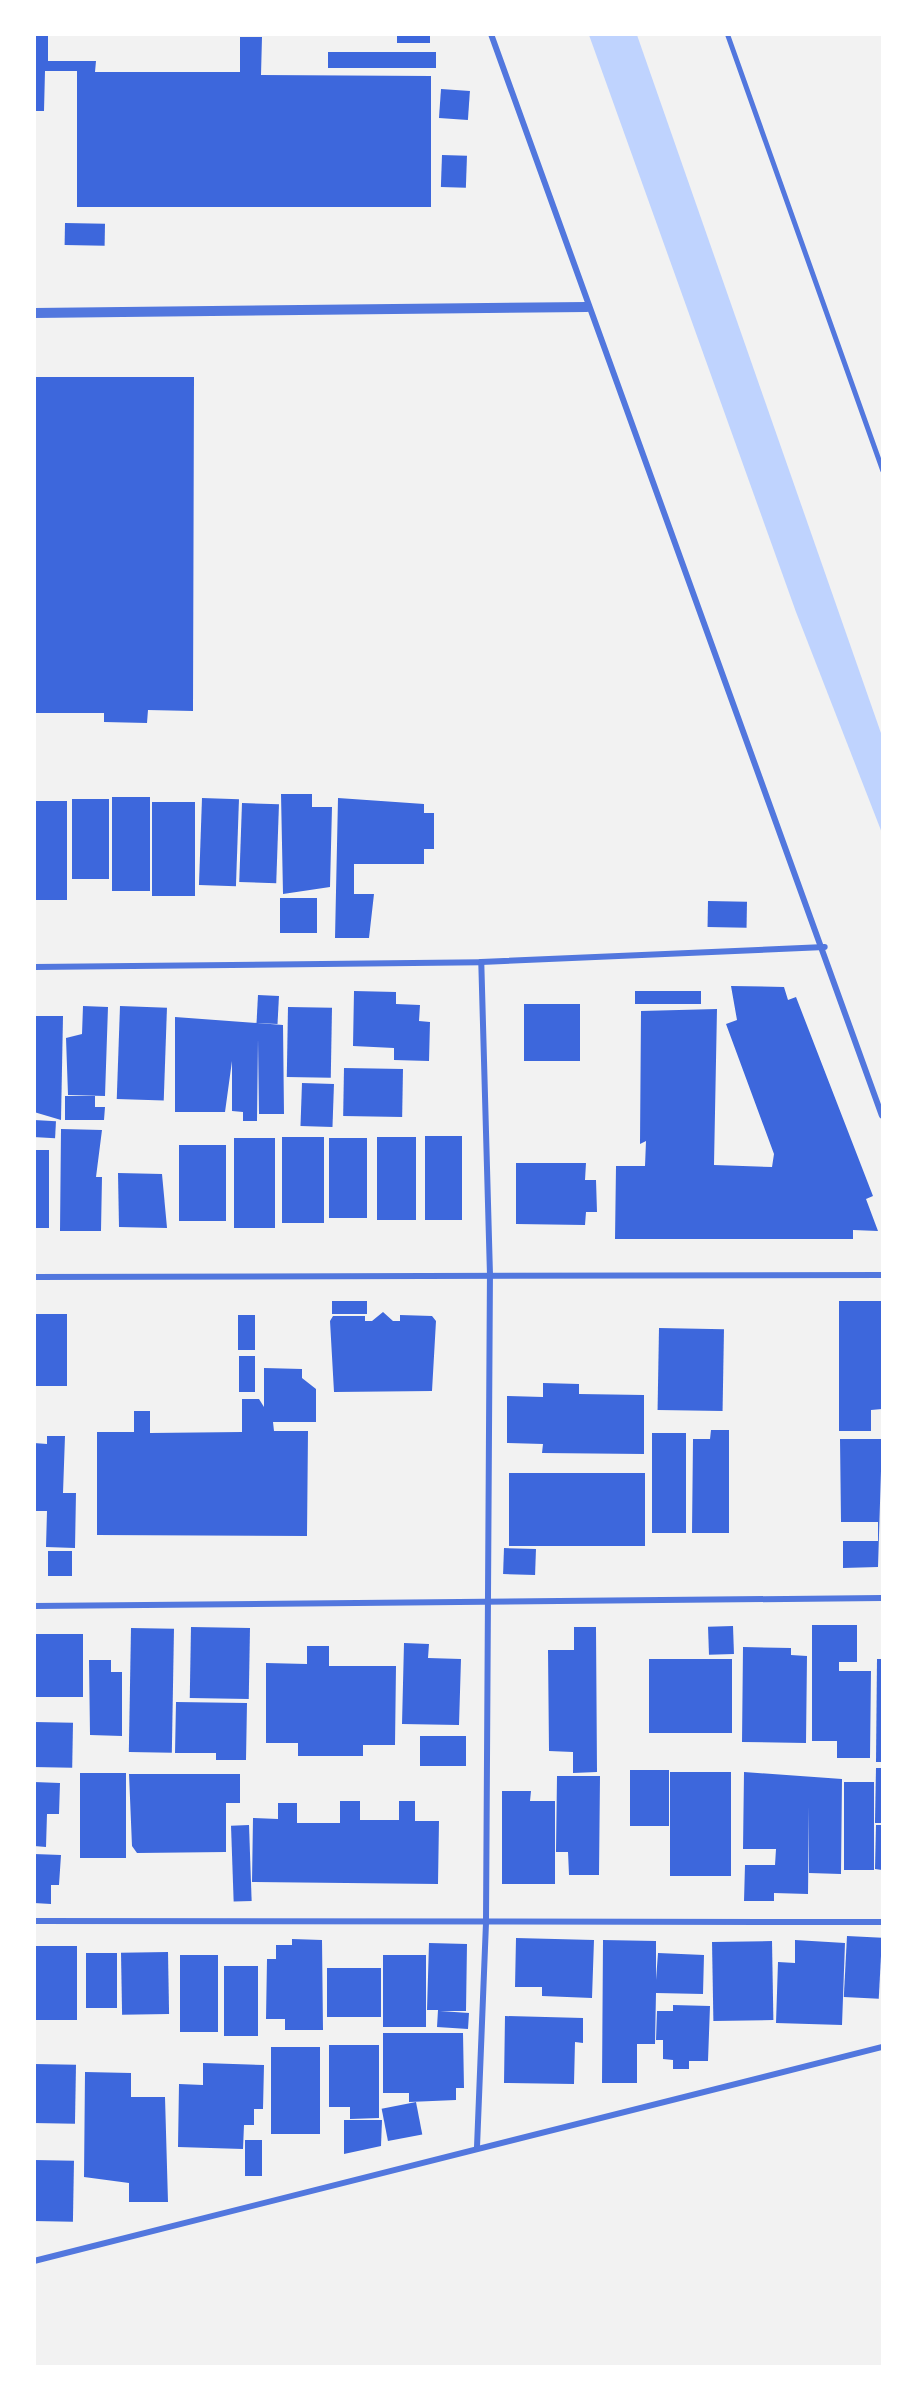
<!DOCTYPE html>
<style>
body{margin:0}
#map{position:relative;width:917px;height:2401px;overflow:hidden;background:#f2f2f2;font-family:"Roboto Condensed",sans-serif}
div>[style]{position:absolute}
.water>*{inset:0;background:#bfd3fe}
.building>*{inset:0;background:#3d67dc;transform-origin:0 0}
.pedestrian>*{height:5px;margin:-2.5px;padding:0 2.5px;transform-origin:2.5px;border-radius:2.5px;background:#5277de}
.minor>*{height:6px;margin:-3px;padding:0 3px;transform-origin:3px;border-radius:3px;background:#5277de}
.tertiary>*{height:10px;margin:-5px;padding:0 5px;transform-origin:5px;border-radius:5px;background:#5277de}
span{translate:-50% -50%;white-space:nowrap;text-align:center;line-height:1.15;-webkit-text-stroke:6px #fff;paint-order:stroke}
.frame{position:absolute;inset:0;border:36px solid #fff;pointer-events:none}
</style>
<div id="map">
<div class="water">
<i style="clip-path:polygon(589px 35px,637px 35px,882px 736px,882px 833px,796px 612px)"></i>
</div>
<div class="building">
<i style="clip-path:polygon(34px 34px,48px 34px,48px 61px,96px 61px,95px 72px,240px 72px,240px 37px,262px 37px,261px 75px,431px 76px,431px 207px,77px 207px,77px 71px,45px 71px,44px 111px,34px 111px)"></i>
<i style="left:397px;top:34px;width:33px;height:9px"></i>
<i style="left:436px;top:52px;width:16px;height:108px;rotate:90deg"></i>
<i style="left:441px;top:89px;width:29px;height:29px;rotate:4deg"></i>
<i style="left:442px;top:155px;width:25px;height:32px;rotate:2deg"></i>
<i style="left:65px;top:223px;width:40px;height:22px;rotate:1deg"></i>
<i style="clip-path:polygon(34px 377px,194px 377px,193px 711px,148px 710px,147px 723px,104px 722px,104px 713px,34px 713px)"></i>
<i style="clip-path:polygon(281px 794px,312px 794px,312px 807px,332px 807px,330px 887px,283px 894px)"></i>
<i style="left:112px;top:797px;width:38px;height:94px"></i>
<i style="left:202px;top:798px;width:37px;height:87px;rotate:2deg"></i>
<i style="clip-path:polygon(338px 798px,424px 804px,424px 813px,434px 813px,434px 849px,424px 849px,424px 864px,354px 864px,354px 894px,374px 894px,369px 938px,335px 938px)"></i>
<i style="left:72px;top:799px;width:37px;height:80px"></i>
<i style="left:34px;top:801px;width:33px;height:99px"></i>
<i style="left:152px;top:802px;width:43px;height:94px"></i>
<i style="left:242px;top:803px;width:37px;height:79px;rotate:2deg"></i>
<i style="left:317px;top:898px;width:35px;height:37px;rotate:90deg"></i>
<i style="left:708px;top:901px;width:39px;height:26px;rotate:1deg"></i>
<i style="clip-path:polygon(731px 986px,784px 987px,788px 1000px,796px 997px,873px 1196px,866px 1199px,878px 1231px,853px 1230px,853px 1239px,615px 1239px,616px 1166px,645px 1166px,646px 1141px,640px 1144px,641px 1011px,717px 1009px,714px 1165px,772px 1167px,774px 1154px,726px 1024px,737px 1020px)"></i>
<i style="clip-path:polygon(354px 991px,396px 992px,396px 1004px,420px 1005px,419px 1021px,430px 1022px,429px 1061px,394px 1060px,394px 1048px,353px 1046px)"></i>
<i style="left:635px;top:991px;width:66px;height:13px"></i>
<i style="left:258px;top:995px;width:21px;height:28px;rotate:3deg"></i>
<i style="left:524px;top:1004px;width:56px;height:57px"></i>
<i style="clip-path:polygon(83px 1006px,108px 1007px,105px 1096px,68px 1095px,66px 1038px,82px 1034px)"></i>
<i style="left:120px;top:1006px;width:47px;height:93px;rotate:2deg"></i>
<i style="left:288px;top:1007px;width:44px;height:70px;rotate:1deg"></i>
<i style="clip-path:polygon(34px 1016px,63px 1016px,61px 1120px,34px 1112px)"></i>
<i style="clip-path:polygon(175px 1017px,283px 1025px,284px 1114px,259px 1114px,258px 1039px,257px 1121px,243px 1121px,243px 1112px,232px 1111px,232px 1061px,225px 1112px,175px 1112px)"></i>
<i style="left:344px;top:1068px;width:59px;height:48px;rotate:1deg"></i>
<i style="left:302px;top:1083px;width:32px;height:43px;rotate:2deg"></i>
<i style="clip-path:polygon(65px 1096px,95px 1096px,95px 1107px,105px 1107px,104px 1120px,65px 1120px)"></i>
<i style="left:34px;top:1120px;width:22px;height:17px;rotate:3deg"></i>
<i style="clip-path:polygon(61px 1129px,102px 1130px,96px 1177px,102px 1177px,101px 1231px,60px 1231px)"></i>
<i style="left:425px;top:1136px;width:37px;height:84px"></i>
<i style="left:282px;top:1137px;width:42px;height:86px"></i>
<i style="left:377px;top:1137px;width:39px;height:83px"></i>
<i style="left:234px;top:1138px;width:41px;height:90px"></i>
<i style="left:329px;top:1138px;width:38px;height:80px"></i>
<i style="left:179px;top:1145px;width:47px;height:76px"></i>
<i style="left:34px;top:1150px;width:15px;height:78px"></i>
<i style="clip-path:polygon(516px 1163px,586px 1163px,585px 1180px,596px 1180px,597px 1212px,586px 1212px,585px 1225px,516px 1224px)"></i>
<i style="clip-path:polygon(118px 1173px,162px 1174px,167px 1228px,119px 1227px)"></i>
<i style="left:332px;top:1301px;width:35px;height:13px"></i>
<i style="clip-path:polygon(839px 1301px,882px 1301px,882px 1409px,871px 1410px,871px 1431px,839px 1431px)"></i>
<i style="clip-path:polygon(383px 1312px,393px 1321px,400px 1321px,400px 1315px,432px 1316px,436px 1321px,432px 1391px,334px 1392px,330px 1321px,333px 1316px,365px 1316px,365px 1321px,372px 1321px)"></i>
<i style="left:34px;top:1314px;width:33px;height:72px"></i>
<i style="left:238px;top:1315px;width:17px;height:35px"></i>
<i style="left:659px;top:1328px;width:65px;height:82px;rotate:1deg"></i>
<i style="left:239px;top:1356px;width:16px;height:36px"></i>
<i style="clip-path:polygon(264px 1368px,302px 1369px,302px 1378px,316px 1389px,316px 1422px,273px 1422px,274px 1431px,308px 1431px,307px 1536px,97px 1535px,97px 1432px,134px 1432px,134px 1411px,150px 1411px,150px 1433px,242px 1432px,242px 1399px,259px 1399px,264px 1407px)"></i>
<i style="clip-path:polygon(543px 1383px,579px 1384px,579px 1394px,644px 1395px,644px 1454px,542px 1453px,543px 1444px,507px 1443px,507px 1396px,543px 1397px)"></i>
<i style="clip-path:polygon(711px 1430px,729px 1430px,729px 1533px,692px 1533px,693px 1439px,710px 1439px)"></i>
<i style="left:652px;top:1433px;width:34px;height:100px"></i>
<i style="clip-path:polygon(47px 1436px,65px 1436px,63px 1493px,76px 1493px,75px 1548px,46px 1547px,47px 1511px,34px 1511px,34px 1443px,47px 1444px)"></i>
<i style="clip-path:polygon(840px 1439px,882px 1439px,878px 1567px,843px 1568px,843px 1541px,878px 1541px,878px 1522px,841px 1522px)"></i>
<i style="left:509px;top:1473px;width:136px;height:73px"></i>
<i style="left:504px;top:1548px;width:32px;height:26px;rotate:2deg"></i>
<i style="left:48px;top:1551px;width:24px;height:25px"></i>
<i style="clip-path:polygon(812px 1625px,857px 1625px,857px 1662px,839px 1662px,839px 1671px,871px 1671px,870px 1758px,837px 1758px,837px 1741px,812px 1741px)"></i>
<i style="left:733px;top:1626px;width:28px;height:25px;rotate:88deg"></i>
<i style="left:191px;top:1627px;width:59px;height:71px;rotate:1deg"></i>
<i style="clip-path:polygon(574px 1627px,596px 1627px,597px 1772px,573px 1773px,573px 1752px,549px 1751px,548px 1650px,574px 1650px)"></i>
<i style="left:131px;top:1628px;width:43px;height:124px;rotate:1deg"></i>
<i style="left:34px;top:1634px;width:49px;height:63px"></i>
<i style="clip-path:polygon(404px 1643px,429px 1644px,428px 1658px,461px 1659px,459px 1725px,402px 1724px)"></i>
<i style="clip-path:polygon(307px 1646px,329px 1646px,329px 1666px,396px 1666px,395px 1745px,363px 1745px,363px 1756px,298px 1756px,298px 1743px,266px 1743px,266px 1663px,307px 1664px)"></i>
<i style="clip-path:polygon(743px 1647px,791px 1648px,791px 1655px,807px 1656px,806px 1743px,742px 1742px)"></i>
<i style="left:649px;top:1659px;width:83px;height:74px"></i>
<i style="clip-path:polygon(877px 1659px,882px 1659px,882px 1762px,876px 1762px)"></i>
<i style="clip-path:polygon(89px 1660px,111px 1660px,111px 1672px,122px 1672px,122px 1736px,90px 1735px)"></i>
<i style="clip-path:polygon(176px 1702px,247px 1703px,246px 1760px,216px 1760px,216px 1753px,175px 1753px)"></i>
<i style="left:34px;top:1722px;width:39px;height:45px;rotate:1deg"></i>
<i style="left:466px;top:1736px;width:30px;height:46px;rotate:90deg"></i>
<i style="clip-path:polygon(876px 1768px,882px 1768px,882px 1823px,875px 1823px)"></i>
<i style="left:630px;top:1770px;width:39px;height:56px"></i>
<i style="left:670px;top:1772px;width:61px;height:104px"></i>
<i style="clip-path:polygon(744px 1772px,842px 1779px,841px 1874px,809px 1873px,809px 1806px,808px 1894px,774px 1893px,774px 1901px,744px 1901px,745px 1865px,775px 1865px,776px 1849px,743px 1849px)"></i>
<i style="left:80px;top:1773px;width:46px;height:85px"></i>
<i style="clip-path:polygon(129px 1774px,240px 1774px,240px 1803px,226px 1803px,226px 1852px,137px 1853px,132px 1846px)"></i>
<i style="clip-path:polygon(557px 1776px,600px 1776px,599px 1875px,569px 1875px,568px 1852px,556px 1852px)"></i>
<i style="clip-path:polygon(34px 1782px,60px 1783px,59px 1814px,47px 1814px,46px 1847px,34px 1846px)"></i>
<i style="left:844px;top:1782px;width:30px;height:88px"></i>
<i style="clip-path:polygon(502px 1791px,531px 1791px,530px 1801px,555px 1801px,555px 1884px,502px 1884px)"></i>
<i style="clip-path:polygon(340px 1801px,360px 1801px,360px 1820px,399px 1820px,399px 1801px,415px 1801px,415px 1821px,439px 1821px,438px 1884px,252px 1882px,253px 1818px,278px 1819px,278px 1803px,297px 1803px,297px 1823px,340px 1823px)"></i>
<i style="left:249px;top:1825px;width:76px;height:18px;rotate:88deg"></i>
<i style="clip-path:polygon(876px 1825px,882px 1825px,882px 1870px,875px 1869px)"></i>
<i style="clip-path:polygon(34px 1854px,61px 1855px,59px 1885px,51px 1885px,51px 1904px,34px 1903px)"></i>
<i style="left:847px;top:1936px;width:35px;height:61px;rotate:3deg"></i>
<i style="clip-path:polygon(516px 1938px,594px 1940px,592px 1998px,542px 1996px,542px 1987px,515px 1987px)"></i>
<i style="clip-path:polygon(292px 1939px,322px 1940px,323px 2030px,285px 2030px,285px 2019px,266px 2019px,267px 1959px,276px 1959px,276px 1945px,292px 1945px)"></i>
<i style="clip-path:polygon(603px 1940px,656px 1941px,656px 1980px,658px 1953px,704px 1955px,703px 1994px,656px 1993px,655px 2044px,637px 2044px,637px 2083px,602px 2083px)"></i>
<i style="clip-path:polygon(795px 1940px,845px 1943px,842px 2025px,776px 2023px,778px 1962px,795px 1963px)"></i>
<i style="left:772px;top:1941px;width:79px;height:60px;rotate:89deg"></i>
<i style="clip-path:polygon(429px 1943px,467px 1944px,466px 2011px,440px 2011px,469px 2013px,468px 2029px,437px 2027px,438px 2010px,427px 2010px)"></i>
<i style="left:34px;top:1946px;width:43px;height:74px"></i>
<i style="left:168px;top:1952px;width:62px;height:47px;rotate:89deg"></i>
<i style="left:86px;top:1953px;width:31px;height:55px"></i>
<i style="left:218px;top:1955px;width:77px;height:38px;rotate:90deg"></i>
<i style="left:383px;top:1955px;width:43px;height:72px"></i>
<i style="left:224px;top:1966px;width:34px;height:70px"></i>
<i style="left:327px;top:1968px;width:54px;height:49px"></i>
<i style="clip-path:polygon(673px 2005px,710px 2006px,708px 2061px,689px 2061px,689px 2069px,673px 2069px,673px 2060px,663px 2059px,663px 2040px,656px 2040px,657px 2011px,673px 2011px)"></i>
<i style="clip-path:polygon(505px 2016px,583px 2018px,583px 2043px,575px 2042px,574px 2084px,504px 2083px)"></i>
<i style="clip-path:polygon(383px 2033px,463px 2033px,464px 2088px,456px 2088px,456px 2100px,409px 2102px,409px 2093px,383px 2093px)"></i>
<i style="clip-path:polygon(329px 2045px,379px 2045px,379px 2118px,350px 2119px,350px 2107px,329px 2107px)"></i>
<i style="left:271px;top:2047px;width:49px;height:87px"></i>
<i style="clip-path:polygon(203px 2063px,264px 2065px,263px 2109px,254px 2109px,254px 2125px,244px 2125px,243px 2149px,178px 2147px,179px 2084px,203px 2085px)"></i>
<i style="left:34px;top:2064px;width:42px;height:59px;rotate:1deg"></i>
<i style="clip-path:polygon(85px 2072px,131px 2073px,131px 2097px,165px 2097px,168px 2202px,129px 2202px,129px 2183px,84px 2177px)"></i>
<i style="left:416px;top:2102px;width:33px;height:35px;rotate:79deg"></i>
<i style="clip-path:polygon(344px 2120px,382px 2120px,381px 2146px,344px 2154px)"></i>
<i style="left:245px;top:2140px;width:17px;height:36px"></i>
<i style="left:34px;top:2160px;width:40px;height:61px;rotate:1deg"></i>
</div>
<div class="pedestrian">
<i style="left:727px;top:34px;width:463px;rotate:70.4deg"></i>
</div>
<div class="minor">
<i style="left:491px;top:34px;width:1150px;rotate:70.13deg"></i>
<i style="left:34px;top:967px;width:447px;rotate:-0.6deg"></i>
<i style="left:481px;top:962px;width:344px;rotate:-2.5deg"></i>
<i style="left:34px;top:1277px;width:848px;rotate:-0.14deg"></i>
<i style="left:34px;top:1606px;width:848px;rotate:-0.54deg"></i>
<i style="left:34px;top:1921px;width:848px;rotate:0.07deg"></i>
<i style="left:477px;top:2147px;width:225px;rotate:-87.7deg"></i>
<i style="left:486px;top:1922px;width:647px;rotate:-89.65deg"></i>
<i style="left:490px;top:1275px;width:313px;rotate:-91.6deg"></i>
<i style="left:34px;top:2261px;width:875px;rotate:-14.16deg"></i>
</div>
<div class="tertiary">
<i style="left:34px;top:313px;width:553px;rotate:-0.62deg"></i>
</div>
<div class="frame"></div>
</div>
